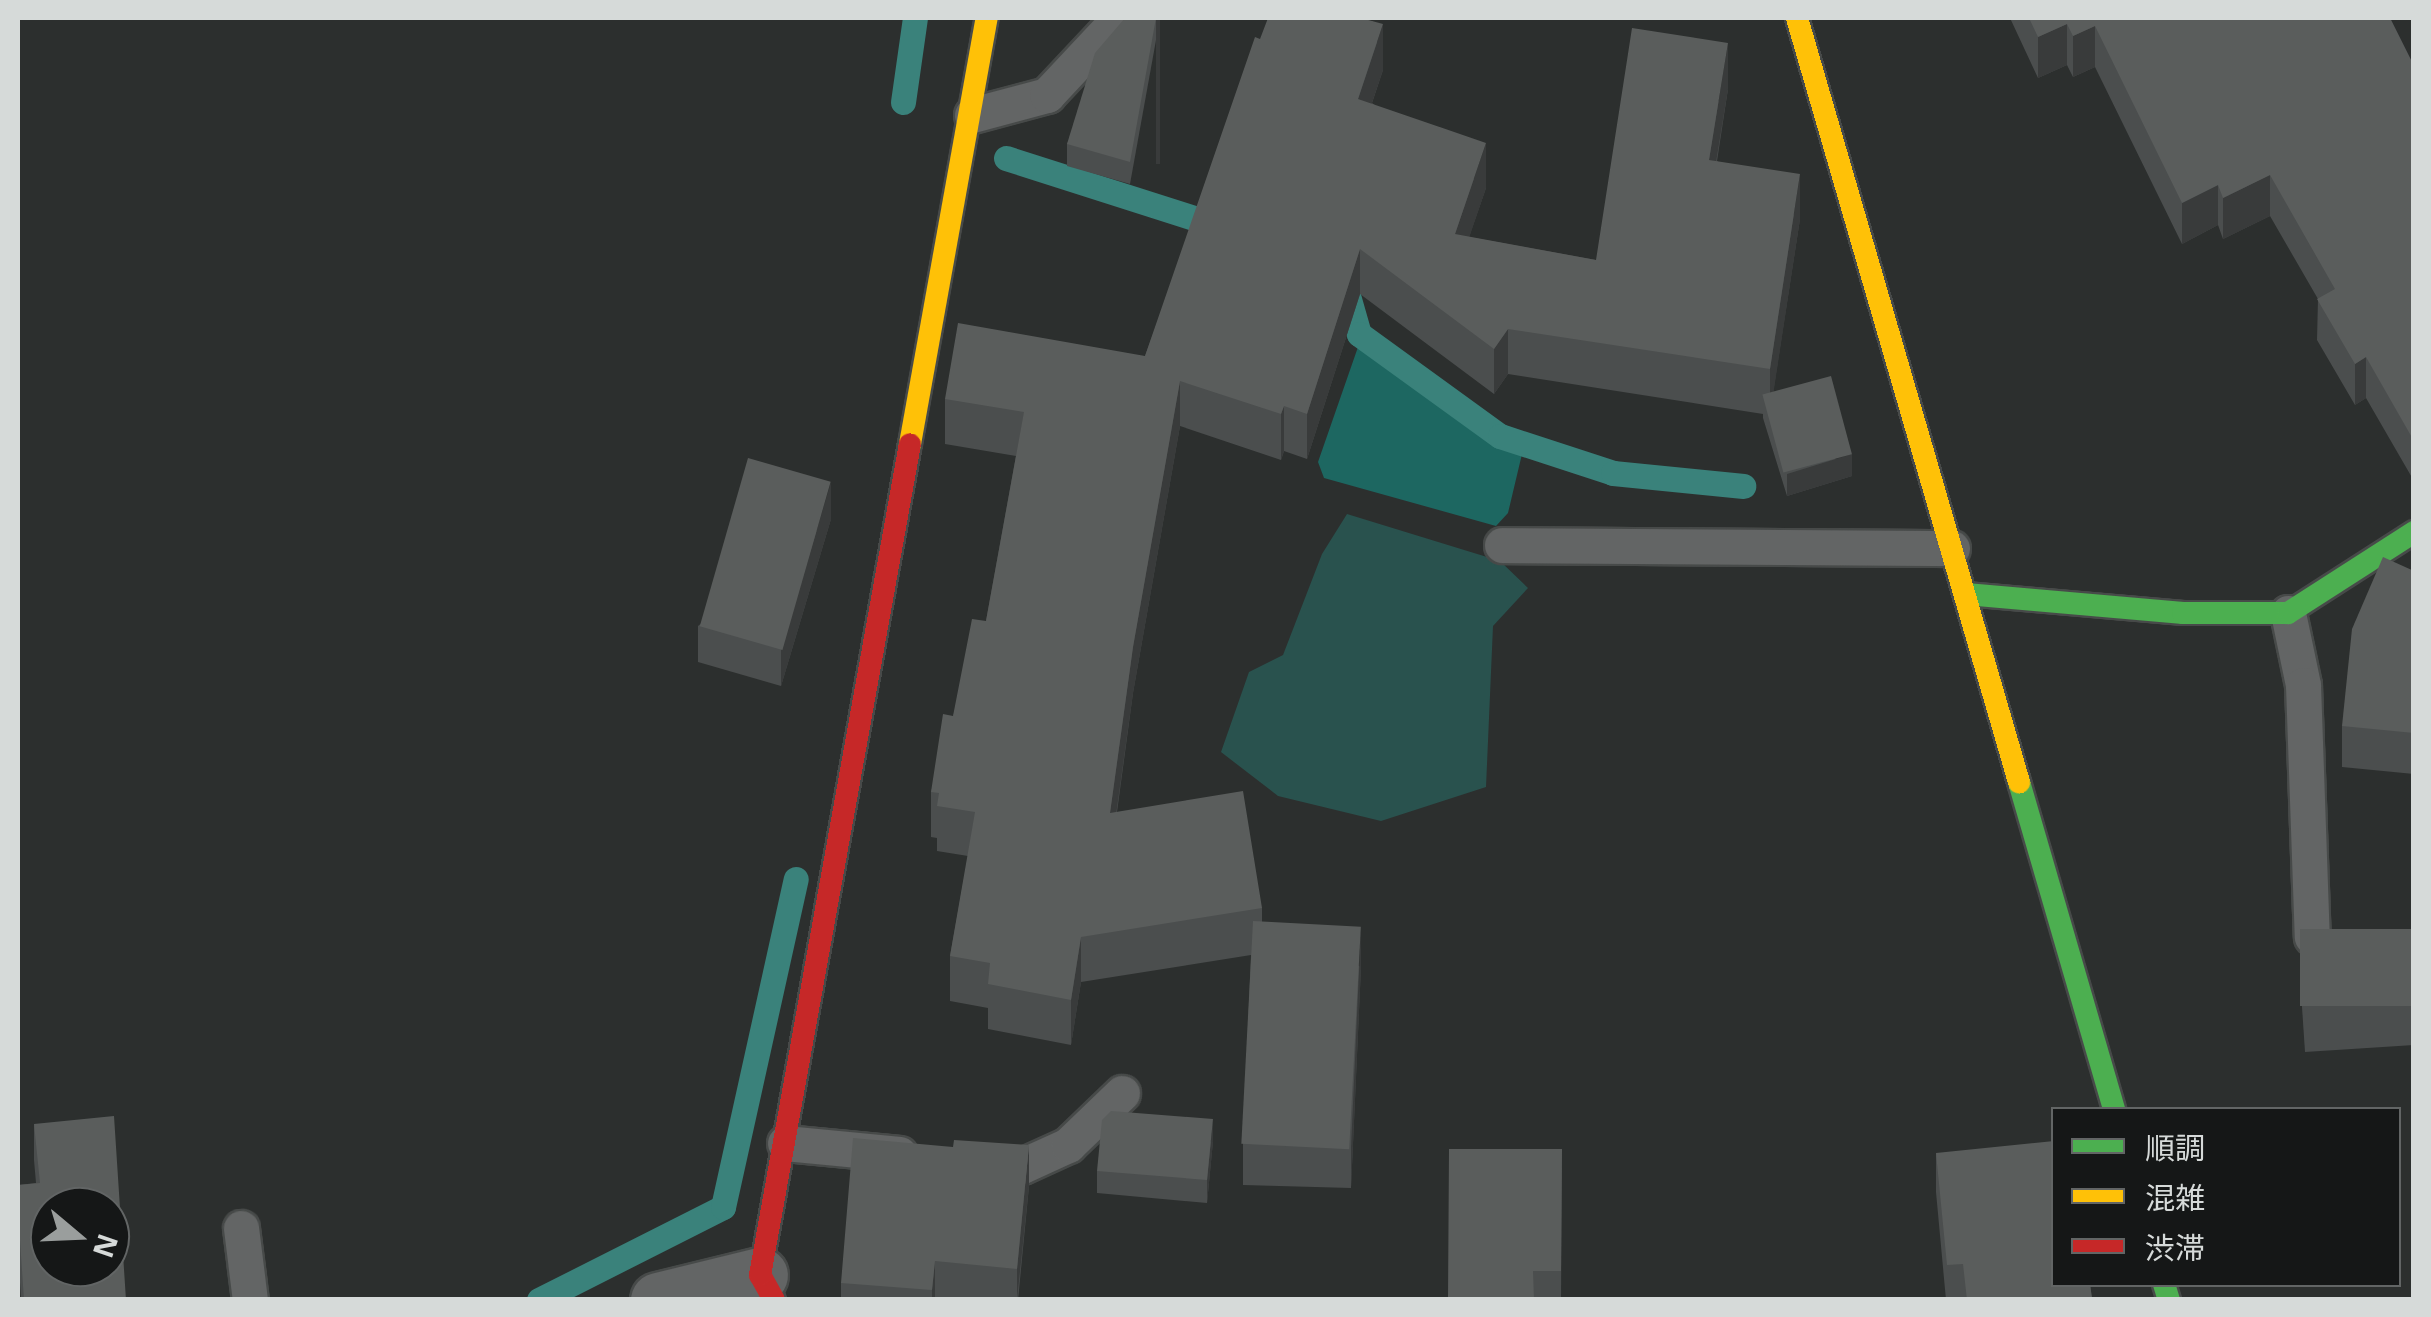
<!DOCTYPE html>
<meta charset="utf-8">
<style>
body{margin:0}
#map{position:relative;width:2431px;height:1317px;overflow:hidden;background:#2c2f2e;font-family:"Noto Sans","Noto Sans JP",sans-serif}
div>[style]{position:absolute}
.green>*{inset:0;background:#29524e}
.forest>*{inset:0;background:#1d6761}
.stream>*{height:25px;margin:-12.5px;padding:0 12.5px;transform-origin:12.5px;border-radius:12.5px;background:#3a827b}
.roads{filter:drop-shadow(2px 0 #474a49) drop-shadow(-2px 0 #474a49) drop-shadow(0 2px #474a49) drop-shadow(0 -2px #474a49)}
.lane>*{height:35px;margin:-17.5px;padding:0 17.5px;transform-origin:17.5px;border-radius:17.5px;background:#636565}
.street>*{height:55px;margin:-27.5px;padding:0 27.5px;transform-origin:27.5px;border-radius:27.5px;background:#636565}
.fast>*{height:22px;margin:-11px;padding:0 11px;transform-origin:11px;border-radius:11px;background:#4caf50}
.slow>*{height:22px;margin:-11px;padding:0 11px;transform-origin:11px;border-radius:11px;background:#ffc107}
.jam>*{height:22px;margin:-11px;padding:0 11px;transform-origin:11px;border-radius:11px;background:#c62828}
.wall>*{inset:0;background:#4b4e4e}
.shaded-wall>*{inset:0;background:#393b3b;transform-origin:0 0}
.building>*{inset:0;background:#5a5d5c;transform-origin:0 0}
span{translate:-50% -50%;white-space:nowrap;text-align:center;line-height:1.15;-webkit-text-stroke:10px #151717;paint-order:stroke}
.frame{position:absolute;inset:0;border:20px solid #d6dad9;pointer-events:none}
.legend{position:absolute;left:2051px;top:1107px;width:350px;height:180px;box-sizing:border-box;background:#151717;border:2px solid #626565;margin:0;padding:12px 18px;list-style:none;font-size:30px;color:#d6dad9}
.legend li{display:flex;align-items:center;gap:20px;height:50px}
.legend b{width:50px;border:2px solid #626565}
.north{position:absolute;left:30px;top:1187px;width:100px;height:100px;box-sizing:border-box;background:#151717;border:2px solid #626565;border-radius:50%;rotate:109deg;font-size:28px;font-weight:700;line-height:40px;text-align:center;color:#d6dad9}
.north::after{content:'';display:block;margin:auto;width:35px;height:45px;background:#9a9e9d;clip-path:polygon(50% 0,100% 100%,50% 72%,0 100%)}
</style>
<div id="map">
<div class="green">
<i style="clip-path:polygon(1347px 514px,1500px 561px,1528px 588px,1493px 626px,1486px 787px,1381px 821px,1278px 796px,1221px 752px,1249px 672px,1283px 655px,1322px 554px)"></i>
</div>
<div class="forest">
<i style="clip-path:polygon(1358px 347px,1499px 447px,1522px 454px,1508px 513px,1496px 526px,1324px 478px,1318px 462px)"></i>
</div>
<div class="stream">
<i style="left:903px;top:102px;width:85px;rotate:-81.9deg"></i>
<i style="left:1006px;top:158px;width:231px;rotate:17.7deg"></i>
<i style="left:1345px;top:285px;width:51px;rotate:74.1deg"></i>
<i style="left:1359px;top:334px;width:174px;rotate:35.9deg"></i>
<i style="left:1500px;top:436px;width:119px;rotate:18.1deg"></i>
<i style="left:1613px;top:473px;width:131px;rotate:5.7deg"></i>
<i style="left:539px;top:1300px;width:206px;rotate:-26.8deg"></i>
<i style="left:723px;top:1207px;width:336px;rotate:-77.5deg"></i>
</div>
<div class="roads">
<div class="lane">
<i style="left:972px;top:115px;width:78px;rotate:-14.9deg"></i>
<i style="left:1047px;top:95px;width:105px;rotate:-46.9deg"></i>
<i style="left:1502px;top:545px;width:450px;rotate:0.4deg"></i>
<i style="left:2288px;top:613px;width:74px;rotate:78.2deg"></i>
<i style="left:2303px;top:685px;width:252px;rotate:88deg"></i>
<i style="left:785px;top:1143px;width:115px;rotate:5.5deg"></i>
<i style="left:985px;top:1162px;width:37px;rotate:6deg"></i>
<i style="left:1022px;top:1166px;width:51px;rotate:-24.5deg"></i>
<i style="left:1068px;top:1145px;width:75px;rotate:-43.9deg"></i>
<i style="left:241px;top:1228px;width:73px;rotate:82.9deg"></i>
</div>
<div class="street">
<i style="left:658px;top:1300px;width:105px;rotate:-13.8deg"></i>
</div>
<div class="fast">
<i style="left:1966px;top:594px;width:218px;rotate:5deg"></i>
<i style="left:2183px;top:613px;width:105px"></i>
<i style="left:2288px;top:613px;width:150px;rotate:-32.7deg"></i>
<i style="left:2019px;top:782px;width:341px;rotate:73.8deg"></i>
<i style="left:2164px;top:1284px;width:17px;rotate:73deg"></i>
</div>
<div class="slow">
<i style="left:1797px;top:18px;width:796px;rotate:73.8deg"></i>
<i style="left:910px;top:444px;width:433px;rotate:-79.8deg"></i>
</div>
<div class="jam">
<i style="left:774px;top:1300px;width:29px;rotate:-119deg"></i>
<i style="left:760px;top:1275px;width:844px;rotate:-79.77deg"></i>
</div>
</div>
<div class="wall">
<i style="clip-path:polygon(1125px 18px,1160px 18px,1130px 184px,1067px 166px,1067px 144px)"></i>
<i style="clip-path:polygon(2010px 18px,2390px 18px,2414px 66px,2414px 481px,2366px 398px,2355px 405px,2317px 340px,2318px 299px,2270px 216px,2223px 239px,2218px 225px,2182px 244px,2095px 67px,2073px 77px,2067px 65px,2038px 78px)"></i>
<i style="clip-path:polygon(1373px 21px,1383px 70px,1372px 103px,1486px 188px,1469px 237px,1596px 260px,1728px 89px,1717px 161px,1800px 219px,1773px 393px,1852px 476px,1787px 496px,1763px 418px,1763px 414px,1508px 374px,1494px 394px,1360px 294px,1307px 459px,1284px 451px,1281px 460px,1180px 426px,1133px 693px,1117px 812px,1262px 908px,1262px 922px,1361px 967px,1351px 1188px,1243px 1185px,1243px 1144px,1251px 955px,1081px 982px,1071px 1045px,988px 1029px,988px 1008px,950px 1001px,950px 956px,968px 856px,937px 851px,937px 838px,931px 837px,931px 792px,953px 716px,986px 621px,1016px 456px,945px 444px,945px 399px,1145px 356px,1260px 39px)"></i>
<i style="clip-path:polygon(831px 519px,781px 686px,698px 662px,698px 626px)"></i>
<i style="clip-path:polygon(2414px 571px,2414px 774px,2342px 767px,2342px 726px)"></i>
<i style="clip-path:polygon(2414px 929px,2414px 1045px,2305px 1052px,2300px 977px,2300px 939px)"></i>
<i style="clip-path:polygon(34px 1124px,126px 1300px,21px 1300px,18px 1247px,18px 1185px,36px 1183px,34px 1160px)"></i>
<i style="clip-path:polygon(1213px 1141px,1207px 1203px,1097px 1193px,1097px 1171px)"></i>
<i style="clip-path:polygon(953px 1147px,1029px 1186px,1018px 1300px,841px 1300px,841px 1283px)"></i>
<i style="clip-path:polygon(1562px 1149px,1561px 1300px,1448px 1300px)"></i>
<i style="clip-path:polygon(1936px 1153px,2090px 1284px,2092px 1300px,1946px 1300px,1936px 1192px)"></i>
</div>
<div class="shaded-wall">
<i style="left:1156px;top:18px;width:4px;height:146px"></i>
<i style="clip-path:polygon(1383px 24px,1383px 70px,1358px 144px,1358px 99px)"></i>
<i style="clip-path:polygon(2067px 24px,2067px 65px,2038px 78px,2038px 37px)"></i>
<i style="clip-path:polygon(2095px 26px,2095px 67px,2073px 77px,2073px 36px)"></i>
<i style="clip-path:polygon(1728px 43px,1728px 89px,1709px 205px,1709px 160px)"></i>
<i style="clip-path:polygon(1486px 143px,1486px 188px,1455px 279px,1455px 234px)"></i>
<i style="clip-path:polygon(1800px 174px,1800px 219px,1770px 415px,1770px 369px)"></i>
<i style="clip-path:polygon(2270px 175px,2270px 216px,2223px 239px,2223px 198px)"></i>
<i style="clip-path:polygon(2218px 185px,2218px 225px,2182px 244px,2182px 203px)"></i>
<i style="clip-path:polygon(1360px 249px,1360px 294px,1307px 459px,1307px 414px)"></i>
<i style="clip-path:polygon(1508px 329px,1508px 374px,1494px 394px,1494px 349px)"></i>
<i style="clip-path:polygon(2366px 357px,2366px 398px,2355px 405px,2355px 364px)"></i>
<i style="clip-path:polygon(1180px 381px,1180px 426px,1133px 693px,1110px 858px,1110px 813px,1133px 647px)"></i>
<i style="clip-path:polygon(1284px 406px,1284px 451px,1281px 460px,1281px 414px)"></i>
<i style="clip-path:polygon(1852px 454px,1852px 476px,1787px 496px,1787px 474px)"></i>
<i style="clip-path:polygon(831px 482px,831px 519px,781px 686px,781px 650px)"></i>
<i style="clip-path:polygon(1361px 927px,1361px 967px,1351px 1188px,1351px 1148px)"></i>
<i style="clip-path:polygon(1081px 937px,1081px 982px,1071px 1045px,1071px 1000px)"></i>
<i style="clip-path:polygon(1213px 1119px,1213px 1141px,1207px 1203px,1207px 1180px)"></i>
<i style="clip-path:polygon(1029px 1145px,1029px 1186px,1017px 1300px,1017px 1269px)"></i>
<i style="clip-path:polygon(935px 1261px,935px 1300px,932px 1300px,932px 1290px)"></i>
</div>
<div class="building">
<i style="clip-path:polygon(1125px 18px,1156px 18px,1130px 162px,1067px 144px,1095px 53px)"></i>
<i style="clip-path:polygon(1268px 18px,1361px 18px,1383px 24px,1358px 99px,1486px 143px,1455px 234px,1596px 260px,1632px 28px,1728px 43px,1709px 160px,1800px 174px,1770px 369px,1508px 329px,1494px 349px,1360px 249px,1307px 414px,1284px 406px,1281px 414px,1180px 381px,1133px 647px,1110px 813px,1243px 791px,1262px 908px,1081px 937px,1071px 1000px,988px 984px,990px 963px,950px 956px,975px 812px,937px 806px,939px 793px,931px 792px,943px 714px,953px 716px,972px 619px,986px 621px,1024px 412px,945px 399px,958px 323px,1145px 356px,1255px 37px,1260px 39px)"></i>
<i style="clip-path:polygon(2029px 18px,2390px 18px,2414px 66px,2414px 441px,2366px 357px,2355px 364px,2317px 299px,2335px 289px,2270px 175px,2223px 198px,2218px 185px,2182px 203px,2095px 26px,2073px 36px,2067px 24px,2038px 37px)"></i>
<i style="left:1831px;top:376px;width:81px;height:71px;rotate:75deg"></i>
<i style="left:748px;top:458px;width:86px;height:175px;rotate:16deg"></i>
<i style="clip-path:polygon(2383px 557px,2414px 571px,2414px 733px,2342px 726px,2352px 629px)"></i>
<i style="left:1253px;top:921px;width:108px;height:223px;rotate:3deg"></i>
<i style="left:2414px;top:929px;width:77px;height:114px;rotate:90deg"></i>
<i style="clip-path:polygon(1111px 1111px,1213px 1119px,1207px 1180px,1097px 1171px,1102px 1120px)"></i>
<i style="clip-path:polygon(evenodd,114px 1116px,126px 1300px,24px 1300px,18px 1211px,18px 1185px,40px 1183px,34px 1124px,114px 1116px,50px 1207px,110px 1207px,110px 1267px,50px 1267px,50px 1207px)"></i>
<i style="clip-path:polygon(853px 1138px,953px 1147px,954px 1140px,1029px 1145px,1017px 1269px,935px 1261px,932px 1290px,841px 1283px)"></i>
<i style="clip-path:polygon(2054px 1141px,2054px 1284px,2090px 1284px,2092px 1298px,2086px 1300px,1967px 1300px,1963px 1264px,1947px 1265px,1936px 1153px)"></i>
<i style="clip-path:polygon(1449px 1149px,1562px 1149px,1561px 1271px,1533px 1271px,1534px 1300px,1448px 1300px)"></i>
</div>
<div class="frame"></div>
<ul class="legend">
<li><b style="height:12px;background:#4caf50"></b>順調</li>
<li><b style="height:12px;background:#ffc107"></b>混雑</li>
<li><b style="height:12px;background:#c62828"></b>渋滞</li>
</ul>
<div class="north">N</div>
</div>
